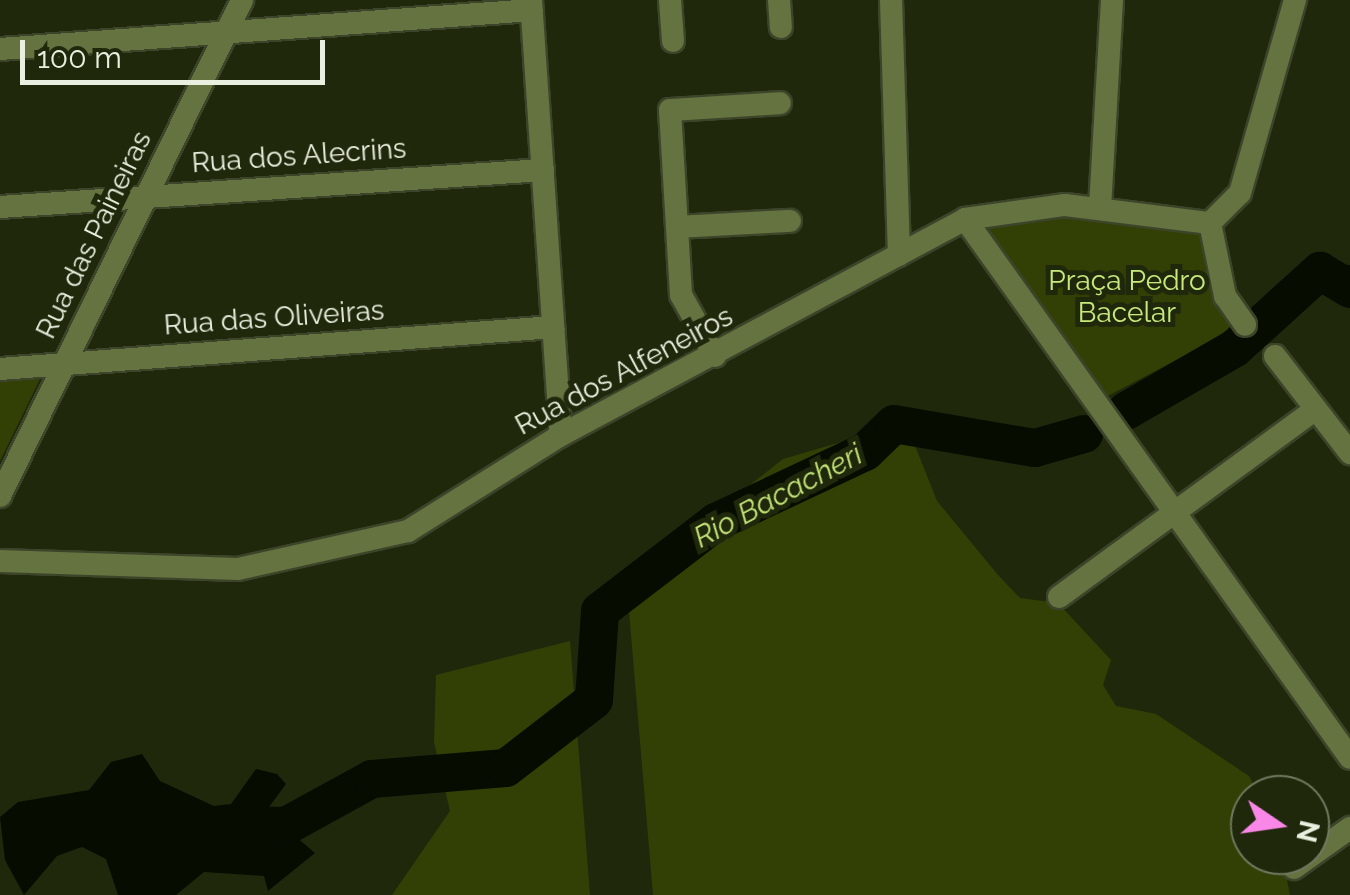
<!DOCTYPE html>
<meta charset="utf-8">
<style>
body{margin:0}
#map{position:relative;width:1350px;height:895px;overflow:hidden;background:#20280c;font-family:Raleway,sans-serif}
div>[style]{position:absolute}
.green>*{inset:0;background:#324005}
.water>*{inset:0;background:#070c00}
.stream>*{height:6px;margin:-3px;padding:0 3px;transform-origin:3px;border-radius:3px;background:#070c00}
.river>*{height:38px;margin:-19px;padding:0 19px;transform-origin:19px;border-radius:19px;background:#070c00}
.roads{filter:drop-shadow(2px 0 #3c442a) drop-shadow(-2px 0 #3c442a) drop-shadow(0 2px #3c442a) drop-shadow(0 -2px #3c442a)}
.minor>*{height:22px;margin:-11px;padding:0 11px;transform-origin:11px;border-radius:11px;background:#647340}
span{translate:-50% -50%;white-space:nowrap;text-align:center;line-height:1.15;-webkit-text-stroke:10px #20280c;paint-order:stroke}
.street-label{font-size:28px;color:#eaf0df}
.park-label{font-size:28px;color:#c8e87b}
.water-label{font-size:30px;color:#c3e376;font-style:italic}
.north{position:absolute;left:1230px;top:775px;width:100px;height:100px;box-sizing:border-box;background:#20280c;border:2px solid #717860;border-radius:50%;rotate:103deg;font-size:28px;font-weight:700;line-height:40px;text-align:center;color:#eaf0df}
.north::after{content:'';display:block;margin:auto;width:35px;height:45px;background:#f987e8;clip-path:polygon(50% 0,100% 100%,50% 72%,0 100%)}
.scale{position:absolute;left:20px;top:40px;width:305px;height:45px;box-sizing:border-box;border:5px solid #eaf0df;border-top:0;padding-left:12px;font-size:30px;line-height:35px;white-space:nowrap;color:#eaf0df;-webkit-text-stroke:8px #20280c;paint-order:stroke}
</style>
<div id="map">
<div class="green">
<i style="clip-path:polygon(1026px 213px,1206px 229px,1237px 328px,1102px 399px,983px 223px)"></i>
<i style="clip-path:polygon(41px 377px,0 461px,0 381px)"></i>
<i style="clip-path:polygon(906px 423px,937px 501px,998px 575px,1020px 598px,1058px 603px,1111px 660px,1103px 685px,1116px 706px,1156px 714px,1249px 776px,1259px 795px,1250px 795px,1250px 855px,1282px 855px,1290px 895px,653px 895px,628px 599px,674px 545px,783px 459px)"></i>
<i style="clip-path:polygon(570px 641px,590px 895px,392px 895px,450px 811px,434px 742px,436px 675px)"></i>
</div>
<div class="water">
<i style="clip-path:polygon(142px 754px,160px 781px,214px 806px,231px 804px,256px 769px,277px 774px,286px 784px,266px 811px,315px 853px,268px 891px,264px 876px,204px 872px,176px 895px,118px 895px,106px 859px,82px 847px,57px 856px,24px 895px,5px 860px,0 817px,18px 802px,89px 790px,111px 762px)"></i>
</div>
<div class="stream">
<i style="left:1343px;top:277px;width:11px;rotate:-56deg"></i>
</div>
<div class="river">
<i style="left:1126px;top:411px;width:126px;rotate:-30deg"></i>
<i style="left:1235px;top:348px;width:115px;rotate:-42.2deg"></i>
<i style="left:1320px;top:271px;width:35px;rotate:31deg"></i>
<i style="left:236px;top:825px;width:50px;rotate:1.1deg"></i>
<i style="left:286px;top:826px;width:98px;rotate:-28.7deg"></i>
<i style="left:372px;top:779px;width:134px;rotate:-4.7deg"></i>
<i style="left:506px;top:768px;width:111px;rotate:-37.7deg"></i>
<i style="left:594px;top:700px;width:89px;rotate:-86.1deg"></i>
<i style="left:600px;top:611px;width:146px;rotate:-37.5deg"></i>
<i style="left:716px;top:522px;width:165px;rotate:-25.2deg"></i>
<i style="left:865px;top:452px;width:40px;rotate:-44deg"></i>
<i style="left:894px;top:424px;width:143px;rotate:9.7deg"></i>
<i style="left:1035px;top:448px;width:51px;rotate:-15.9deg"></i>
</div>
<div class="roads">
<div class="minor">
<i style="left:531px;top:0;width:436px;rotate:86.1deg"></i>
<i style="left:670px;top:0;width:41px;rotate:85.8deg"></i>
<i style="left:779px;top:0;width:27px;rotate:86deg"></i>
<i style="left:891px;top:0;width:255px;rotate:88.2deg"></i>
<i style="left:0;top:49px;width:533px;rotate:-4.19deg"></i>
<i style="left:0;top:207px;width:544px;rotate:-3.9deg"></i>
<i style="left:1100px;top:208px;width:208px;rotate:-86.7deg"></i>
<i style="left:965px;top:219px;width:662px;rotate:54.46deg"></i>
<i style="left:1210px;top:223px;width:42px;rotate:-45deg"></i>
<i style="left:1240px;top:193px;width:201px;rotate:-74.1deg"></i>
<i style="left:1210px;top:223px;width:75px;rotate:78.4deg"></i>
<i style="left:1225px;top:296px;width:35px;rotate:55deg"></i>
<i style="left:678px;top:227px;width:112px;rotate:-3.1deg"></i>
<i style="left:715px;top:356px;width:70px;rotate:-119.1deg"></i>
<i style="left:681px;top:295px;width:185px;rotate:-93.4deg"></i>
<i style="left:670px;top:110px;width:110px;rotate:-3.6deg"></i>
<i style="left:1275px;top:356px;width:123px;rotate:52.3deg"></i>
<i style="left:0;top:369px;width:555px;rotate:-4.34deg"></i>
<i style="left:0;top:496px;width:552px;rotate:-63.99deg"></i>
<i style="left:0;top:561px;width:238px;rotate:1.9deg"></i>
<i style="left:238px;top:569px;width:174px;rotate:-12.6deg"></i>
<i style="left:408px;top:531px;width:181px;rotate:-32.1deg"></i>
<i style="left:561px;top:435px;width:458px;rotate:-28.1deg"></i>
<i style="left:965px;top:219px;width:101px;rotate:-8deg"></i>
<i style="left:1065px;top:205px;width:146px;rotate:7.1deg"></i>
<i style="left:1059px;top:597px;width:318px;rotate:-36.2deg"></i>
<i style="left:1294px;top:868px;width:69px;rotate:-35.5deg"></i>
</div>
</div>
<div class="street-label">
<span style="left:299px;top:156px;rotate:-4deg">Rua dos Alecrins</span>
<span style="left:94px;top:235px;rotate:-64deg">Rua das Paineiras</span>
<span style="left:274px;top:318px;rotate:-4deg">Rua das Oliveiras</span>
<span style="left:624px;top:371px;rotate:-28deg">Rua dos Alfeneiros</span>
</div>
<div class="park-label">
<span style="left:1127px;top:297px">Praça Pedro<br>Bacelar</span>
</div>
<div class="water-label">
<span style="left:778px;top:496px;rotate:-28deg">Rio Bacacheri</span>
</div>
<div class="north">N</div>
<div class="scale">100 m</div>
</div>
